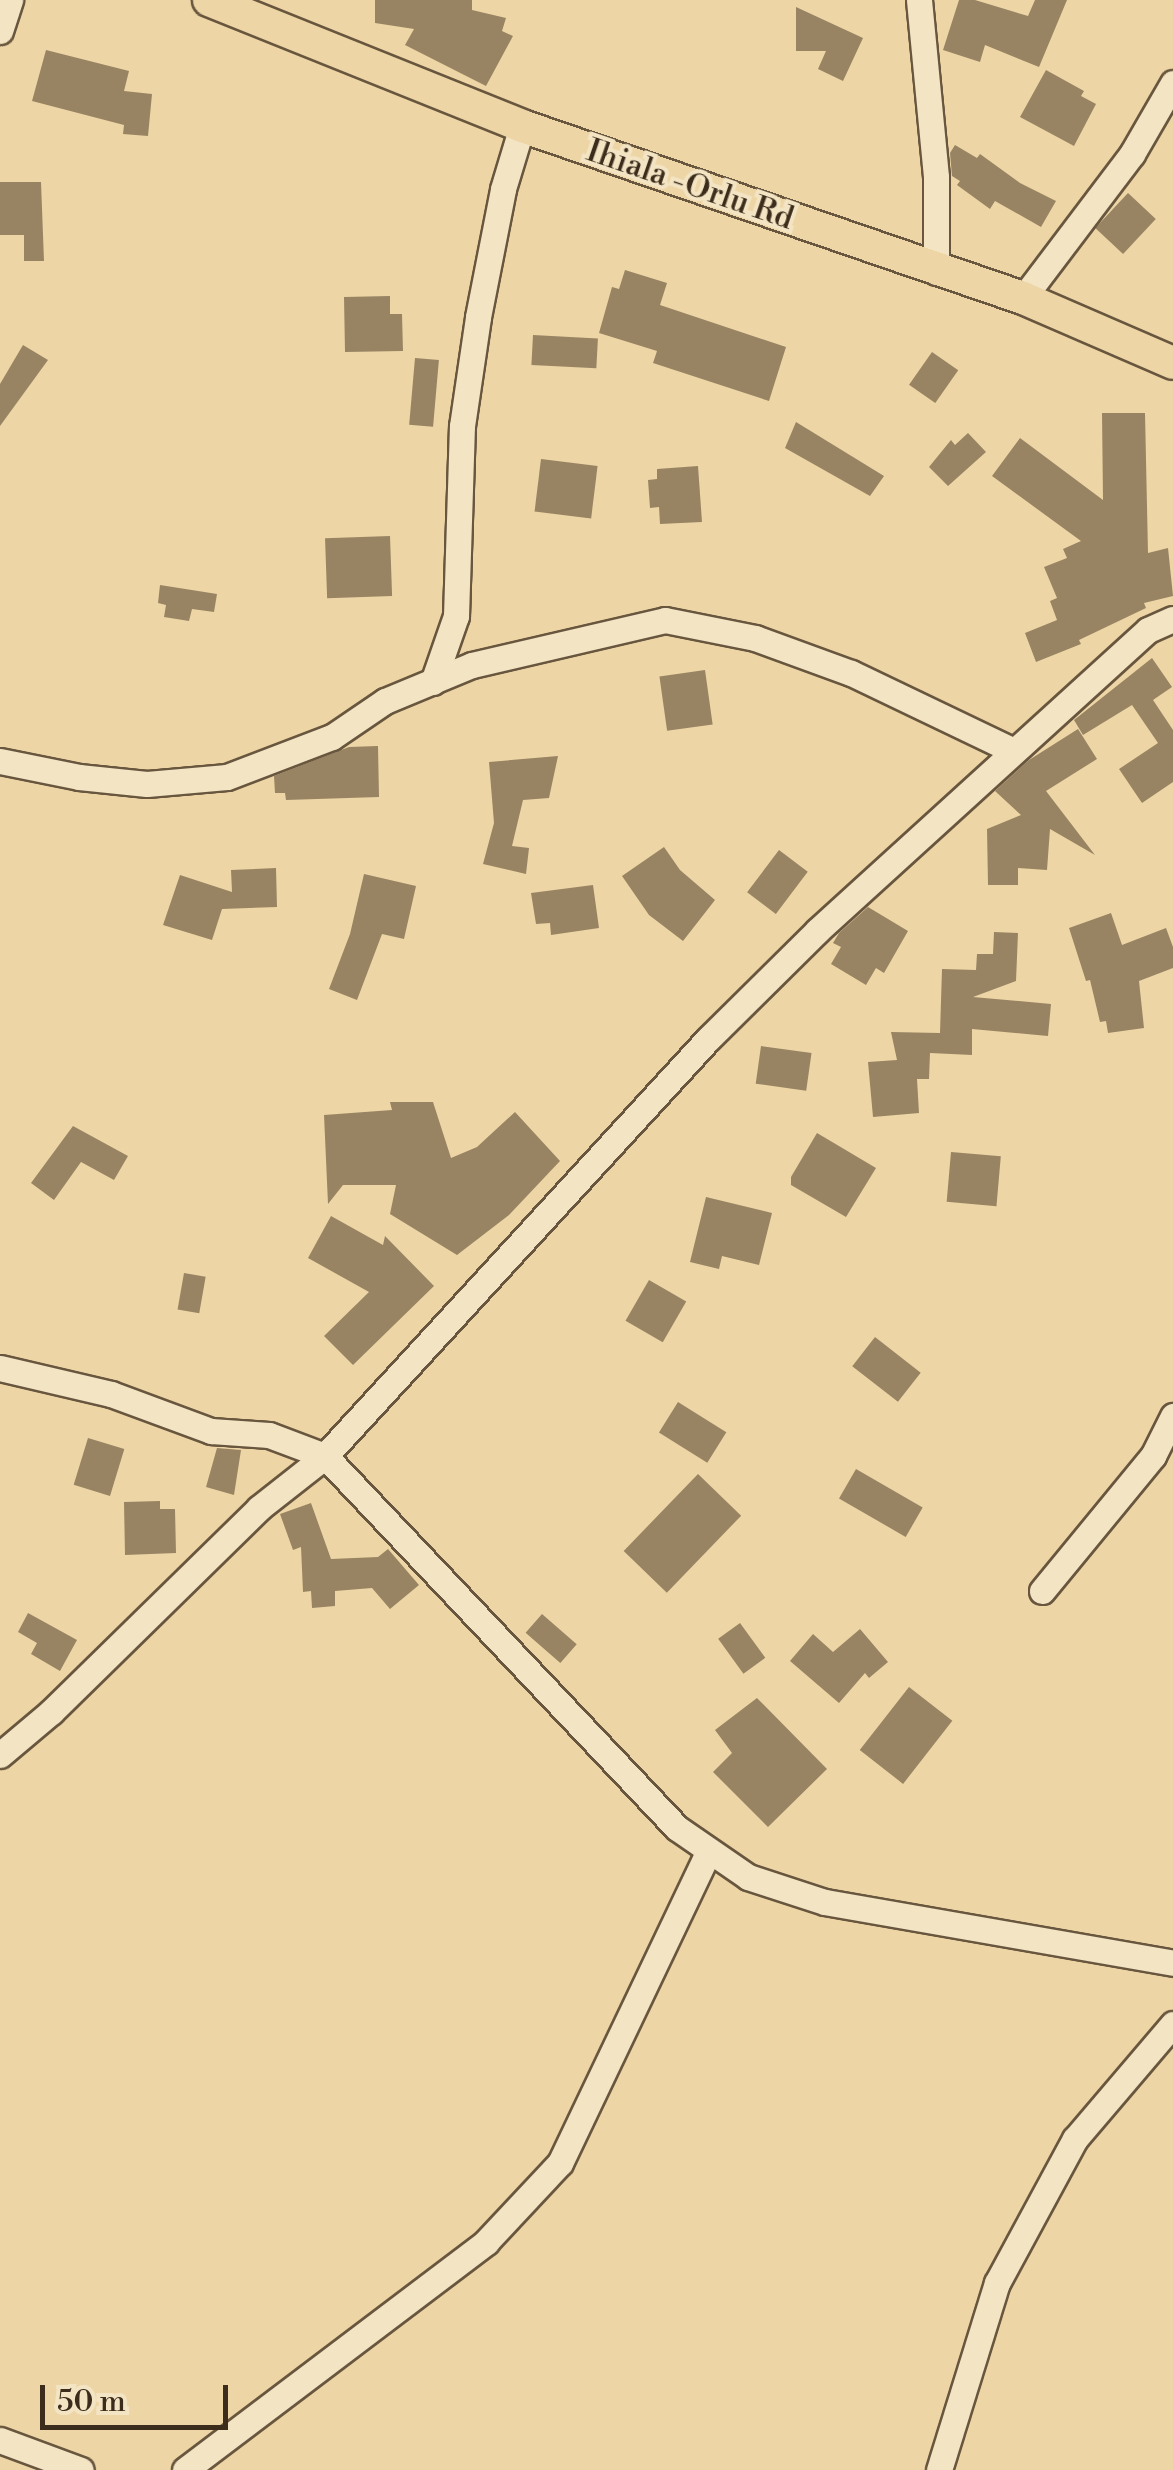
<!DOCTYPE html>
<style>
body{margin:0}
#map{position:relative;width:1173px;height:2470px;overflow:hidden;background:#edd5a5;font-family:"Libre Bodoni",serif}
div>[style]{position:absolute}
.building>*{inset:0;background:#988463;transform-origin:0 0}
.roads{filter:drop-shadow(2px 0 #68563e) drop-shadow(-2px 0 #68563e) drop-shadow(0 2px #68563e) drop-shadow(0 -2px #68563e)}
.minor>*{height:25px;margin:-12.5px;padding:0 12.5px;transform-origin:12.5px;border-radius:12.5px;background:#f3e4c4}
.major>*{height:32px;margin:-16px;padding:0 16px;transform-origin:16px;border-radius:16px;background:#edd5a5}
span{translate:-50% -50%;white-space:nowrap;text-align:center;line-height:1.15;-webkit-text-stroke:8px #f3e4c4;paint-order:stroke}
.street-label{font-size:32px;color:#3b2c1b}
.scale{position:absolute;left:40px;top:2385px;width:188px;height:45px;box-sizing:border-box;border:5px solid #3b2c1b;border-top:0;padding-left:12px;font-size:30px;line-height:35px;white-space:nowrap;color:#3b2c1b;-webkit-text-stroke:8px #f3e4c4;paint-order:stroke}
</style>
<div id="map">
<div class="building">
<i style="clip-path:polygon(375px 0,472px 0,472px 10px,506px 18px,502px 31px,513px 36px,486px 86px,405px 45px,414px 29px,375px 23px)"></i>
<i style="clip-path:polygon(959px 0,975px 0,1028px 16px,1035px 0,1067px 0,1039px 67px,985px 45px,980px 62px,943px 50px)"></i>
<i style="clip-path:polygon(796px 7px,863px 38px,843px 81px,818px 69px,826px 51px,796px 51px)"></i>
<i style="clip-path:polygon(46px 50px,129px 71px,124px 91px,152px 94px,148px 136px,123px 134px,124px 125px,32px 101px)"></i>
<i style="clip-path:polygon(1046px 70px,1084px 91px,1081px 96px,1096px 104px,1074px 146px,1020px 117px)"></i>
<i style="clip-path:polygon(955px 145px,977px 158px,980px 154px,1020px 183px,1056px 201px,1041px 227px,995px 201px,990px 209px,957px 185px,960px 181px,952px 176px,950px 153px)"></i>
<i style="clip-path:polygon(0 182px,41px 182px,44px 261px,24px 261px,24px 235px,0 235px)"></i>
<i style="left:1128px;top:193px;width:38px;height:48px;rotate:43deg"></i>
<i style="clip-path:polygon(625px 270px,667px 283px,660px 305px,786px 347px,769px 401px,653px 363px,657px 351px,599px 333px,612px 287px,619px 289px)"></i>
<i style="clip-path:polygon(390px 296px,390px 314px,402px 314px,403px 351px,345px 352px,344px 297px)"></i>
<i style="left:533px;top:335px;width:65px;height:30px;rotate:3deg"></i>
<i style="clip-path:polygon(23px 345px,48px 360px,0 426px,0 384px)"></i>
<i style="left:932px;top:352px;width:32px;height:40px;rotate:35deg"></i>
<i style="left:415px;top:358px;width:24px;height:67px;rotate:5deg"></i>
<i style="clip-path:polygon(1102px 413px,1145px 413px,1148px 553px,1168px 548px,1173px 596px,1144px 603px,1146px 608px,1079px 640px,1081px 644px,1036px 662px,1025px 633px,1057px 620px,1050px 601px,1057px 598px,1044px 567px,1067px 558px,1063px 549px,1081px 541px,992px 476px,1020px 438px,1103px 500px)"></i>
<i style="clip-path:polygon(796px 422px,884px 476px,870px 496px,785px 448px)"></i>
<i style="clip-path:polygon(968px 433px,986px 452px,948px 486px,929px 467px,951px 440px,955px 445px)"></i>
<i style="left:541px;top:459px;width:57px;height:53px;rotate:7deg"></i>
<i style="clip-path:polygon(698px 466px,702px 522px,660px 524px,659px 507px,650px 508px,648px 480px,657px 479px,657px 469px)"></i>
<i style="left:390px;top:536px;width:60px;height:65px;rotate:88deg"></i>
<i style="clip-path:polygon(160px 585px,217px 594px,214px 612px,192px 609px,189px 621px,164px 617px,166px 605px,158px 603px)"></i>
<i style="clip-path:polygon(1152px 658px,1172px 687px,1153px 700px,1173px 730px,1173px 782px,1142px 803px,1119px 769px,1158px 743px,1132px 705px,1083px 735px,1074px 720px)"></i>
<i style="left:705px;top:670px;width:55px;height:46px;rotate:82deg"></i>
<i style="clip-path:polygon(1078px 729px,1097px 759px,1046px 791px,1095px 855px,1050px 829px,1047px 870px,1018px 868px,1018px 885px,988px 885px,987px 829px,1021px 815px,995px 791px,1029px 760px)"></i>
<i style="clip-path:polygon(378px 746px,379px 797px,286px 800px,285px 793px,275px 793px,274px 776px,349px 747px)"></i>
<i style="clip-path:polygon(558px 756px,549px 798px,523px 800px,512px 846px,529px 848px,526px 874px,483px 864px,494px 823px,489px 762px)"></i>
<i style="clip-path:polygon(664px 847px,680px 870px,715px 900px,683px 941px,649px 915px,622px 876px)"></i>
<i style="left:779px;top:850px;width:36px;height:53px;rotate:37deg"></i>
<i style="clip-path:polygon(276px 868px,277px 907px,222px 909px,212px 940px,163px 925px,180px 875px,232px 892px,231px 870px)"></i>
<i style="clip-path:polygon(364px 874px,416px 886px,404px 939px,382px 934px,357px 1000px,329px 989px,350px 934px)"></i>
<i style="clip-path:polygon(593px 885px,599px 928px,551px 935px,550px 923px,536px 924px,531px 893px)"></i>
<i style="clip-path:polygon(868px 907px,908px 931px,884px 973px,876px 968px,866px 985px,831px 964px,841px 947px,833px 943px,839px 933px)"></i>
<i style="clip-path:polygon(1111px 913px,1122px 945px,1166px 928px,1173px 947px,1173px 968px,1139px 981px,1144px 1028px,1108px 1033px,1106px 1021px,1100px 1022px,1090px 980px,1086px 981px,1069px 928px)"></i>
<i style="clip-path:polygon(994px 932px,1018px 933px,1016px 981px,973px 997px,1051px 1004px,1048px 1036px,972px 1029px,972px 1055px,930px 1053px,929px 1079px,917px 1079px,919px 1113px,873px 1117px,868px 1062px,897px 1060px,891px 1032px,940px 1033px,942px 969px,976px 970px,977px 954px,993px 954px)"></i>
<i style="left:761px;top:1046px;width:51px;height:38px;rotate:8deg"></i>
<i style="clip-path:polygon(390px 1102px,433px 1102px,451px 1158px,477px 1147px,515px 1112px,560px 1161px,509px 1215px,457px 1255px,390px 1214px,396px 1185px,343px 1185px,328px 1204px,324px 1115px,392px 1110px)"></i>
<i style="clip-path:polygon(73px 1126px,128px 1156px,114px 1180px,81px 1162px,54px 1200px,31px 1183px)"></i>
<i style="clip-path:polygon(817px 1133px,876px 1168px,846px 1217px,791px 1185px,791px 1177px)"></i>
<i style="left:951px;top:1152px;width:50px;height:50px;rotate:5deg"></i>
<i style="clip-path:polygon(706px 1197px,772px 1213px,759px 1265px,722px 1256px,719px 1269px,690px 1262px)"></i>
<i style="clip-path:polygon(331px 1216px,383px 1245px,385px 1236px,434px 1286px,353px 1365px,324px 1336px,369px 1292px,308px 1258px)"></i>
<i style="left:184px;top:1273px;width:22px;height:37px;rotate:10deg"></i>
<i style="left:649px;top:1280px;width:43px;height:47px;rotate:30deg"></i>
<i style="left:875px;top:1337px;width:58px;height:37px;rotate:38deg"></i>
<i style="left:678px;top:1402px;width:57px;height:36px;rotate:32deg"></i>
<i style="left:88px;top:1438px;width:38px;height:49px;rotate:17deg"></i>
<i style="clip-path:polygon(217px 1448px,241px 1450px,234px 1495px,206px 1487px)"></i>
<i style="left:856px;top:1469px;width:77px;height:34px;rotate:30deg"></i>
<i style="left:698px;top:1474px;width:60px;height:107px;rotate:44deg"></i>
<i style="clip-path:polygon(160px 1501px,160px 1509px,175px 1509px,176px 1553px,125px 1555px,124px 1502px)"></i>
<i style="clip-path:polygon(311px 1503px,331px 1559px,378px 1557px,388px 1549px,419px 1585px,390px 1609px,372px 1588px,335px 1591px,335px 1606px,312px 1608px,311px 1591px,303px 1592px,301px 1547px,293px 1550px,280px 1514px)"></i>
<i style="clip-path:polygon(28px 1613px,77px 1640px,60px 1671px,31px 1654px,37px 1643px,18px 1632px)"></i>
<i style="left:542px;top:1614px;width:46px;height:25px;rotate:41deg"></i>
<i style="left:740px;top:1623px;width:43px;height:27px;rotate:54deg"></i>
<i style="clip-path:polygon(860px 1629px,888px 1662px,869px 1678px,865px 1673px,839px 1703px,790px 1661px,813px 1634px,833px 1652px)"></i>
<i style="left:909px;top:1687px;width:55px;height:80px;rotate:38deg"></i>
<i style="clip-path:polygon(757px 1698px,827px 1769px,768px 1827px,713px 1772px,732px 1753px,715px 1730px)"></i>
</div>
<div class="roads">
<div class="minor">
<i style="left:919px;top:0;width:178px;rotate:84.5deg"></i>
<i style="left:936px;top:177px;width:95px;rotate:90deg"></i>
<i style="left:0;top:31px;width:33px;rotate:-72deg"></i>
<i style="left:1023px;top:298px;width:181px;rotate:-52.9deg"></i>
<i style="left:1132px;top:154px;width:82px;rotate:-60deg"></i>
<i style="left:433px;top:682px;width:70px;rotate:-70.8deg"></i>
<i style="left:456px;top:616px;width:190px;rotate:-88.2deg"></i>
<i style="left:462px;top:426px;width:110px;rotate:-81.6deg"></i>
<i style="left:478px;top:317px;width:130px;rotate:-78.9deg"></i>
<i style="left:503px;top:189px;width:66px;rotate:-73.2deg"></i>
<i style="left:0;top:761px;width:81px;rotate:11.4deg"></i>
<i style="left:79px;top:777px;width:68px;rotate:5.9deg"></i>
<i style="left:147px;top:784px;width:80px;rotate:-5deg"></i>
<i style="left:227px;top:777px;width:112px;rotate:-20.9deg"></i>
<i style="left:332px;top:737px;width:64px;rotate:-34.2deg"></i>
<i style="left:385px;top:701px;width:94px;rotate:-22.5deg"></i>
<i style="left:472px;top:665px;width:198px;rotate:-13.1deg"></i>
<i style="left:665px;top:620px;width:92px;rotate:11.3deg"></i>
<i style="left:755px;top:638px;width:102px;rotate:20deg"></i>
<i style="left:851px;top:673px;width:178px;rotate:25.6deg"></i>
<i style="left:0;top:1368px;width:114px;rotate:13.2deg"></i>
<i style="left:111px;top:1394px;width:107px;rotate:20.3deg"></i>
<i style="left:211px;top:1431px;width:58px;rotate:3.9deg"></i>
<i style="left:269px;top:1435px;width:60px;rotate:20.6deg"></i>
<i style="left:325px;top:1456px;width:512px;rotate:46.58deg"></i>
<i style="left:677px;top:1828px;width:86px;rotate:34.6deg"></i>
<i style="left:748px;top:1877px;width:81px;rotate:18deg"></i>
<i style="left:825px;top:1902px;width:353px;rotate:9.9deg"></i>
<i style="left:1042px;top:1591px;width:175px;rotate:-50.6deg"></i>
<i style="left:1153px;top:1456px;width:45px;rotate:-63.4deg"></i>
<i style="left:0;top:1755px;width:67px;rotate:-40.1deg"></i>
<i style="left:51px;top:1712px;width:291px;rotate:-44.4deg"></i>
<i style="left:259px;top:1508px;width:84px;rotate:-38.2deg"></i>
<i style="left:325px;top:1456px;width:568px;rotate:-47.43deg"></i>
<i style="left:709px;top:1038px;width:152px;rotate:-44.7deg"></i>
<i style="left:817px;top:931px;width:447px;rotate:-42.3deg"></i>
<i style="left:1148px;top:630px;width:27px;rotate:-24deg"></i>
<i style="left:0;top:2440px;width:86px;rotate:20.3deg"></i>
<i style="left:185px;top:2470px;width:378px;rotate:-37.1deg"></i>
<i style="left:486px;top:2242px;width:108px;rotate:-46.9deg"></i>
<i style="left:560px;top:2163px;width:344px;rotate:-64.5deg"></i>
<i style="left:939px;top:2470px;width:196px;rotate:-72.8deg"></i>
<i style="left:997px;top:2283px;width:164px;rotate:-61.6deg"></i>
<i style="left:1075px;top:2139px;width:151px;rotate:-49.6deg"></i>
</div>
<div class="major">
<i style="left:209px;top:0;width:337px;rotate:21.9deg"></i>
<i style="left:522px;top:126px;width:530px;rotate:18.95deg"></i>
<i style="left:1023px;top:298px;width:163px;rotate:23.4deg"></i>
</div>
</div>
<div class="street-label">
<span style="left:690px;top:185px;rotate:19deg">Ihiala -Orlu Rd</span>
</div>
<div class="scale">50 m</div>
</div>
